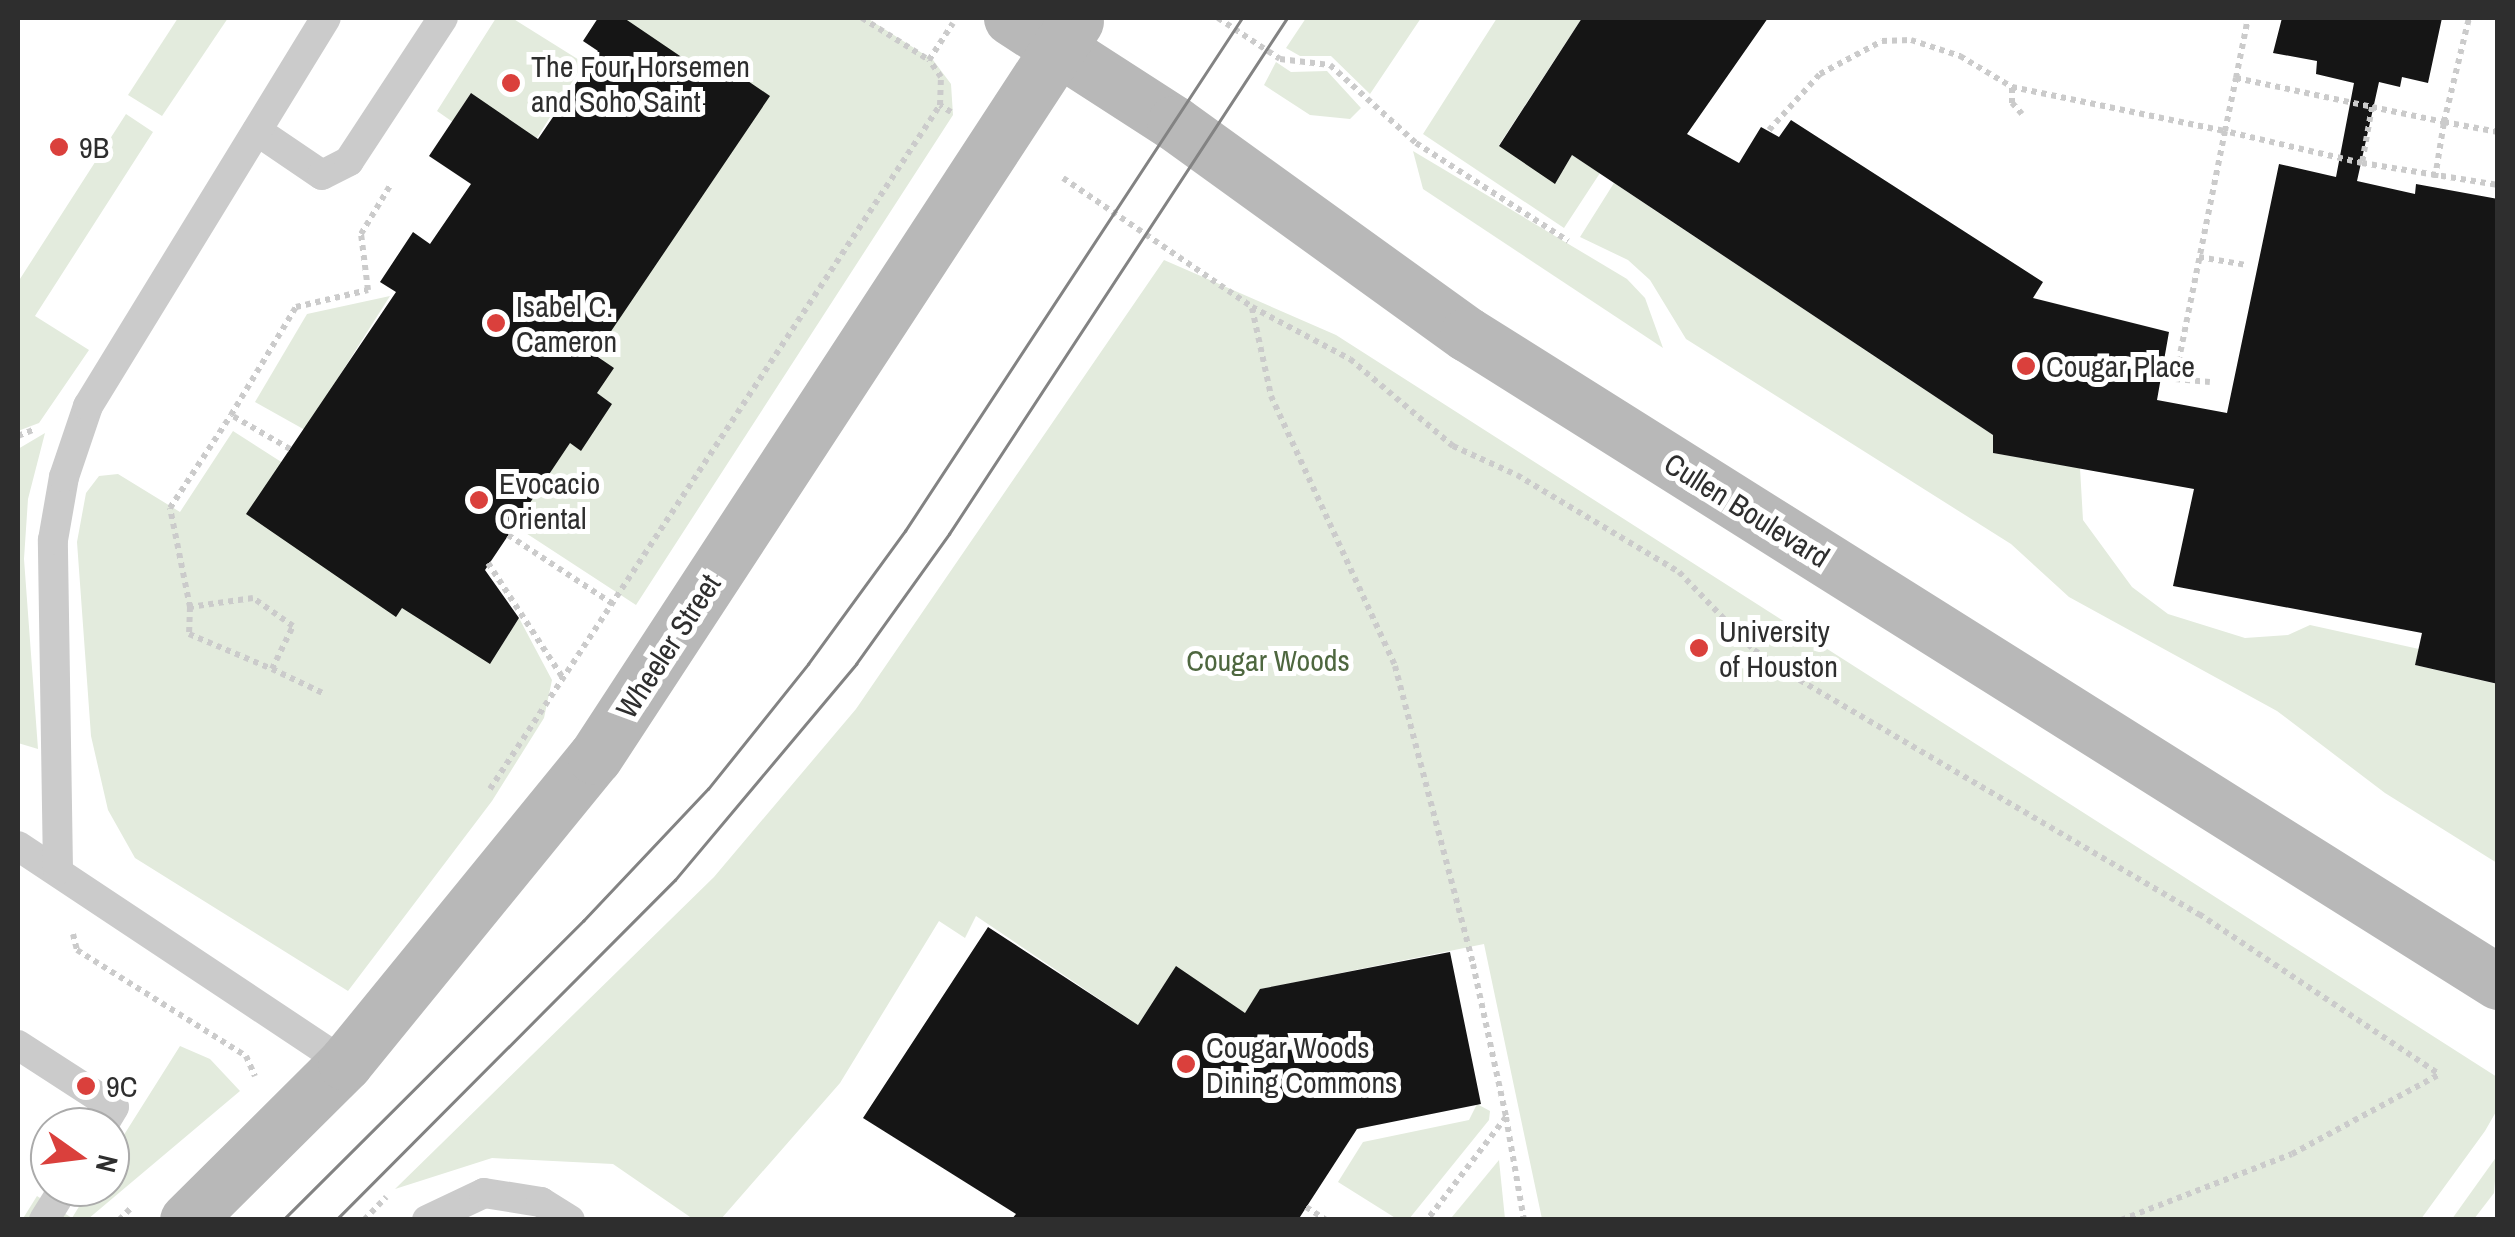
<!DOCTYPE html>
<style>
body{margin:0}
#map{position:relative;width:2515px;height:1237px;overflow:hidden;background:#fff;font-family:"Archivo Narrow",sans-serif}
div>[style]{position:absolute}
.green>*{inset:0;background:#e3ebdd}
.building>*{inset:0;background:#151515}
.path>*{height:6px;margin-top:-3px;transform-origin:0;background:repeating-linear-gradient(90deg,#cbcbcb 0 5px,transparent 0 10px)}
.lane>*{height:30px;margin:-15px;padding:0 15px;transform-origin:15px;border-radius:15px;background:#cbcbcb}
.secondary>*{height:55px;margin:-27.5px;padding:0 27.5px;transform-origin:27.5px;border-radius:27.5px;background:#b8b8b8}
.tram>*{height:2.5px;margin:-1.25px;padding:0 1.25px;transform-origin:1.25px;border-radius:1.25px;background:#838383}
.dots>*{width:28px;height:28px;translate:-50% -50%;box-sizing:border-box;border:5px solid #fff;border-radius:50%}
span{translate:-50% -50%;white-space:nowrap;text-align:center;line-height:1.15;-webkit-text-stroke:10px #fff;paint-order:stroke}
.poi-label{font-size:30px;color:#2e2e2e}
.left{translate:0 -50%;text-align:left}
.street-label{font-size:30px;color:#2e2e2e}
.park-label{font-size:30px;color:#4e673f}
.frame{position:absolute;inset:0;border:20px solid #2e2e2e;pointer-events:none}
.north{position:absolute;left:30px;top:1107px;width:100px;height:100px;box-sizing:border-box;background:#fff;border:2px solid #ababab;border-radius:50%;rotate:104deg;font-size:28px;font-weight:700;line-height:40px;text-align:center;color:#2e2e2e}
.north::after{content:'';display:block;margin:auto;width:35px;height:45px;background:#da403c;clip-path:polygon(50% 0,100% 100%,50% 72%,0 100%)}
</style>
<div id="map">
<div class="green">
<i style="clip-path:polygon(178px 18px,228px 18px,162px 116px,128px 95px)"></i>
<i style="clip-path:polygon(496px 18px,512px 18px,584px 63px,537px 138px,527px 133px,510px 162px,437px 111px)"></i>
<i style="clip-path:polygon(614px 18px,867px 18px,933px 60px,951px 84px,953px 115px,636px 605px,512px 524px,611px 368px,594px 352px,713px 84px)"></i>
<i style="clip-path:polygon(1306px 18px,1421px 18px,1370px 94px,1331px 56px,1300px 56px,1286px 48px)"></i>
<i style="clip-path:polygon(1497px 18px,1582px 18px,1499px 145px,1555px 183px,1572px 155px,1600px 173px,1564px 228px,1423px 134px)"></i>
<i style="clip-path:polygon(1276px 62px,1291px 72px,1327px 71px,1361px 108px,1350px 119px,1310px 115px,1264px 85px)"></i>
<i style="clip-path:polygon(126px 114px,153px 132px,35px 316px,89px 350px,39px 423px,18px 431px,18px 282px)"></i>
<i style="clip-path:polygon(1413px 151px,1627px 279px,1645px 298px,1663px 348px,1423px 189px)"></i>
<i style="clip-path:polygon(1614px 183px,1993px 435px,1993px 453px,2080px 468px,2083px 520px,2132px 587px,2168px 614px,2245px 638px,2288px 635px,2310px 625px,2419px 649px,2415px 665px,2497px 684px,2497px 863px,2385px 793px,2277px 711px,2069px 597px,2011px 544px,1686px 339px,1650px 280px,1628px 260px,1580px 237px)"></i>
<i style="clip-path:polygon(1164px 260px,1336px 335px,2497px 1077px,2497px 1110px,2485px 1131px,2421px 1219px,1542px 1219px,1484px 944px,1261px 989px,1245px 1013px,1174px 970px,1138px 1025px,976px 916px,965px 938px,939px 921px,840px 1083px,721px 1219px,693px 1219px,613px 1164px,492px 1158px,395px 1189px,714px 877px,856px 709px)"></i>
<i style="clip-path:polygon(390px 296px,305px 430px,255px 402px,307px 314px)"></i>
<i style="clip-path:polygon(233px 431px,286px 465px,490px 663px,519px 618px,552px 680px,544px 718px,492px 801px,348px 991px,135px 858px,108px 810px,91px 736px,77px 542px,86px 493px,99px 476px,118px 474px,180px 512px)"></i>
<i style="clip-path:polygon(45px 433px,28px 499px,24px 559px,38px 749px,18px 743px,18px 449px)"></i>
<i style="clip-path:polygon(180px 1046px,210px 1059px,240px 1091px,88px 1219px,22px 1220px,37px 1196px,72px 1218px,91px 1187px,110px 1187px,110px 1157px)"></i>
<i style="clip-path:polygon(1477px 1104px,1490px 1111px,1489px 1120px,1409px 1219px,1397px 1219px,1338px 1182px,1363px 1142px,1469px 1120px)"></i>
<i style="clip-path:polygon(2497px 1156px,2494px 1193px,2474px 1219px,2452px 1219px)"></i>
<i style="clip-path:polygon(1499px 1160px,1505px 1219px,1452px 1217px)"></i>
</div>
<div class="building">
<i style="clip-path:polygon(598px 18px,624px 18px,714px 79px,723px 64px,770px 96px,595px 355px,614px 368px,597px 393px,612px 404px,581px 451px,570px 443px,485px 570px,519px 618px,490px 664px,402px 608px,396px 617px,246px 514px,396px 292px,380px 282px,413px 232px,430px 244px,471px 184px,429px 156px,471px 93px,538px 139px,598px 51px,583px 41px)"></i>
<i style="clip-path:polygon(1582px 18px,1768px 18px,1687px 134px,1739px 163px,1761px 127px,1779px 137px,1791px 120px,2043px 282px,2033px 298px,2169px 332px,2157px 400px,2227px 413px,2279px 164px,2336px 177px,2354px 83px,2316px 74px,2317px 61px,2273px 53px,2282px 18px,2442px 18px,2428px 83px,2402px 77px,2400px 87px,2379px 82px,2357px 181px,2415px 194px,2416px 184px,2498px 199px,2498px 684px,2415px 665px,2422px 633px,2173px 586px,2194px 489px,1993px 453px,1993px 435px,1572px 155px,1555px 184px,1499px 146px)"></i>
<i style="clip-path:polygon(988px 927px,1138px 1025px,1176px 966px,1245px 1013px,1260px 989px,1450px 952px,1481px 1104px,1357px 1129px,1298px 1220px,1011px 1220px,1016px 1214px,863px 1118px)"></i>
</div>
<div class="path">
<i style="left:862px;top:18px;width:79px;rotate:32.1deg"></i>
<i style="left:1218px;top:18px;width:74px;rotate:33.5deg"></i>
<i style="left:1280px;top:59px;width:50px;rotate:6.8deg"></i>
<i style="left:1330px;top:65px;width:116px;rotate:42.2deg"></i>
<i style="left:1416px;top:143px;width:181px;rotate:32.8deg"></i>
<i style="left:2236px;top:78px;width:61px;rotate:-78.7deg"></i>
<i style="left:2372px;top:107px;width:57px;rotate:100.1deg"></i>
<i style="left:2362px;top:163px;width:141px;rotate:-166.9deg"></i>
<i style="left:2225px;top:131px;width:54px;rotate:-78.3deg"></i>
<i style="left:2236px;top:78px;width:139px;rotate:12deg"></i>
<i style="left:2372px;top:107px;width:74px;rotate:11.8deg"></i>
<i style="left:2444px;top:122px;width:107px;rotate:-76.5deg"></i>
<i style="left:951px;top:112px;width:13px;rotate:-148deg"></i>
<i style="left:940px;top:105px;width:28px;rotate:-88deg"></i>
<i style="left:941px;top:77px;width:21px;rotate:-125deg"></i>
<i style="left:929px;top:60px;width:44px;rotate:-57deg"></i>
<i style="left:2022px;top:114px;width:15px;rotate:-132deg"></i>
<i style="left:2012px;top:103px;width:16px;rotate:-90deg"></i>
<i style="left:2012px;top:87px;width:217px;rotate:11.7deg"></i>
<i style="left:2225px;top:131px;width:253px;rotate:101.4deg"></i>
<i style="left:2175px;top:379px;width:35px;rotate:5deg"></i>
<i style="left:1769px;top:130px;width:76px;rotate:-47.7deg"></i>
<i style="left:1820px;top:74px;width:70px;rotate:-28deg"></i>
<i style="left:1882px;top:41px;width:29px;rotate:-2deg"></i>
<i style="left:1911px;top:40px;width:52px;rotate:18.1deg"></i>
<i style="left:1960px;top:56px;width:61px;rotate:30.8deg"></i>
<i style="left:2362px;top:163px;width:138px;rotate:9.2deg"></i>
<i style="left:1063px;top:178px;width:229px;rotate:34.3deg"></i>
<i style="left:1252px;top:307px;width:111px;rotate:28deg"></i>
<i style="left:1350px;top:359px;width:135px;rotate:40.2deg"></i>
<i style="left:1453px;top:446px;width:70px;rotate:24.4deg"></i>
<i style="left:1517px;top:475px;width:189px;rotate:30.9deg"></i>
<i style="left:1679px;top:572px;width:108px;rotate:46.1deg"></i>
<i style="left:1754px;top:650px;width:45px;rotate:34deg"></i>
<i style="left:1791px;top:675px;width:473px;rotate:30.4deg"></i>
<i style="left:2199px;top:914px;width:288px;rotate:33.7deg"></i>
<i style="left:2435px;top:178px;width:57px;rotate:-80.9deg"></i>
<i style="left:2444px;top:122px;width:55px;rotate:10.5deg"></i>
<i style="left:2199px;top:257px;width:49px;rotate:9.5deg"></i>
<i style="left:1252px;top:308px;width:90px;rotate:77.8deg"></i>
<i style="left:1271px;top:396px;width:297px;rotate:65.3deg"></i>
<i style="left:1395px;top:666px;width:308px;rotate:75.3deg"></i>
<i style="left:1473px;top:964px;width:157px;rotate:77.8deg"></i>
<i style="left:1506px;top:1117px;width:130px;rotate:127.5deg"></i>
<i style="left:18px;top:436px;width:18px;rotate:-22deg"></i>
<i style="left:290px;top:449px;width:68px;rotate:-150deg"></i>
<i style="left:231px;top:415px;width:126px;rotate:-59deg"></i>
<i style="left:296px;top:307px;width:74px;rotate:-13.3deg"></i>
<i style="left:368px;top:290px;width:56px;rotate:-97.1deg"></i>
<i style="left:361px;top:234px;width:58px;rotate:-59deg"></i>
<i style="left:508px;top:535px;width:126px;rotate:33.3deg"></i>
<i style="left:488px;top:563px;width:137px;rotate:56.9deg"></i>
<i style="left:190px;top:607px;width:27px;rotate:92deg"></i>
<i style="left:189px;top:634px;width:90px;rotate:22.9deg"></i>
<i style="left:272px;top:669px;width:48px;rotate:-64deg"></i>
<i style="left:293px;top:626px;width:49px;rotate:-145deg"></i>
<i style="left:253px;top:598px;width:64px;rotate:171.9deg"></i>
<i style="left:190px;top:607px;width:101px;rotate:-101.4deg"></i>
<i style="left:170px;top:508px;width:111px;rotate:-56.7deg"></i>
<i style="left:272px;top:669px;width:59px;rotate:25.3deg"></i>
<i style="left:490px;top:789px;width:819px;rotate:-56.66deg"></i>
<i style="left:73px;top:934px;width:16px;rotate:76deg"></i>
<i style="left:77px;top:950px;width:199px;rotate:32.1deg"></i>
<i style="left:246px;top:1056px;width:22px;rotate:66deg"></i>
<i style="left:2497px;top:1112px;width:1px;rotate:-45deg"></i>
<i style="left:1506px;top:1117px;width:105px;rotate:80.1deg"></i>
<i style="left:1306px;top:1207px;width:24px;rotate:33deg"></i>
<i style="left:119px;top:1220px;width:16px;rotate:-45deg"></i>
<i style="left:364px;top:1220px;width:32px;rotate:-46deg"></i>
<i style="left:2121px;top:1220px;width:183px;rotate:-21.1deg"></i>
<i style="left:2292px;top:1154px;width:166px;rotate:-28.4deg"></i>
</div>
<div class="lane">
<i style="left:257px;top:131px;width:78px;rotate:34.1deg"></i>
<i style="left:322px;top:175px;width:30px;rotate:-27deg"></i>
<i style="left:349px;top:161px;width:171px;rotate:-56.7deg"></i>
<i style="left:18px;top:846px;width:392px;rotate:33.6deg"></i>
<i style="left:58px;top:870px;width:330px;rotate:-90.9deg"></i>
<i style="left:53px;top:540px;width:64px;rotate:-80.1deg"></i>
<i style="left:64px;top:477px;width:75px;rotate:-71.3deg"></i>
<i style="left:88px;top:406px;width:455px;rotate:-58.5deg"></i>
<i style="left:18px;top:1045px;width:114px;rotate:32.9deg"></i>
<i style="left:114px;top:1107px;width:23px;rotate:121deg"></i>
<i style="left:44px;top:1220px;width:39px;rotate:-58deg"></i>
<i style="left:427px;top:1220px;width:63px;rotate:-25.3deg"></i>
<i style="left:484px;top:1193px;width:58px;rotate:9deg"></i>
<i style="left:541px;top:1202px;width:34px;rotate:32deg"></i>
</div>
<div class="secondary">
<i style="left:1011px;top:18px;width:194px;rotate:32.8deg"></i>
<i style="left:1174px;top:123px;width:361px;rotate:35.8deg"></i>
<i style="left:1467px;top:334px;width:1218px;rotate:32.15deg"></i>
<i style="left:187px;top:1220px;width:223px;rotate:-44.8deg"></i>
<i style="left:345px;top:1063px;width:395px;rotate:-50.8deg"></i>
<i style="left:595px;top:757px;width:879px;rotate:-56.83deg"></i>
</div>
<div class="tram">
<i style="left:283px;top:1220px;width:424px;rotate:-44.9deg"></i>
<i style="left:583px;top:921px;width:182px;rotate:-46.6deg"></i>
<i style="left:708px;top:789px;width:160px;rotate:-51.3deg"></i>
<i style="left:808px;top:664px;width:165px;rotate:-53.9deg"></i>
<i style="left:905px;top:531px;width:614px;rotate:-56.7deg"></i>
<i style="left:336px;top:1220px;width:480px;rotate:-45.1deg"></i>
<i style="left:675px;top:880px;width:282px;rotate:-50deg"></i>
<i style="left:856px;top:664px;width:160px;rotate:-54.4deg"></i>
<i style="left:949px;top:534px;width:617px;rotate:-56.77deg"></i>
</div>
<div class="dots">
<i style="left:511px;top:83px;background:#da403c"></i>
<i style="left:59px;top:147px;background:#da403c"></i>
<i style="left:496px;top:323px;background:#da403c"></i>
<i style="left:2026px;top:366px;background:#da403c"></i>
<i style="left:479px;top:500px;background:#da403c"></i>
<i style="left:1699px;top:648px;background:#da403c"></i>
<i style="left:1186px;top:1064px;background:#da403c"></i>
<i style="left:86px;top:1086px;background:#da403c"></i>
</div>
<div class="poi-label">
<span class="left" style="left:531px;top:83px">The Four Horsemen<br>and Soho Saint</span>
<span class="left" style="left:79px;top:147px">9B</span>
<span class="left" style="left:516px;top:323px">Isabel C.<br>Cameron</span>
<span class="left" style="left:2046px;top:366px">Cougar Place</span>
<span class="left" style="left:499px;top:500px">Evocacio<br>Oriental</span>
<span class="left" style="left:1719px;top:648px">University<br>of Houston</span>
<span class="left" style="left:1206px;top:1064px">Cougar Woods<br>Dining Commons</span>
<span class="left" style="left:106px;top:1086px">9C</span>
</div>
<div class="street-label">
<span style="left:1747px;top:510px;rotate:32deg">Cullen Boulevard</span>
<span style="left:668px;top:646px;rotate:-57deg">Wheeler Street</span>
</div>
<div class="park-label">
<span style="left:1268px;top:660px">Cougar Woods</span>
</div>
<div class="frame"></div>
<div class="north">N</div>
</div>
